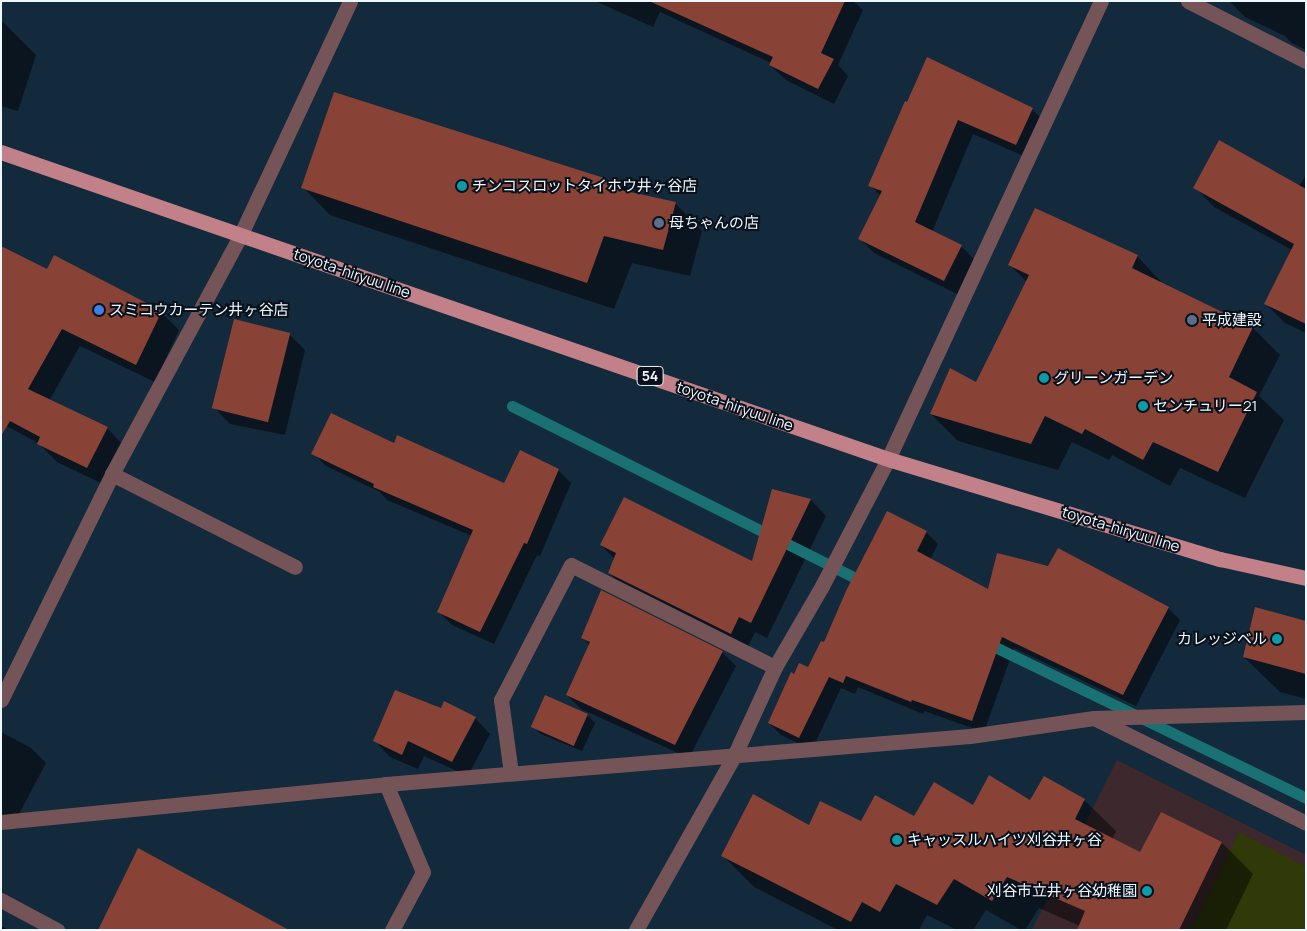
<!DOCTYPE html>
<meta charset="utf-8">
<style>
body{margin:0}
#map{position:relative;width:1307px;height:931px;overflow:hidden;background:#13293c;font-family:Manrope,"Noto Sans JP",sans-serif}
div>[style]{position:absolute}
.education>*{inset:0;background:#3c282d}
.green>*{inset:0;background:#2f3a08}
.shadow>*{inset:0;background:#0007}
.stream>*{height:11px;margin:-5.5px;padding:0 5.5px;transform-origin:5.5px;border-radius:5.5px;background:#197173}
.building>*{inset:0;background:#884236;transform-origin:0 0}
.minor>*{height:15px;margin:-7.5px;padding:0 7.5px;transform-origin:7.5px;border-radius:7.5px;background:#755458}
.primary>*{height:15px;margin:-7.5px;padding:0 7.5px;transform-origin:7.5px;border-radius:7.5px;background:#c28088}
.dots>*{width:14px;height:14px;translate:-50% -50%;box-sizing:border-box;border:2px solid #08111a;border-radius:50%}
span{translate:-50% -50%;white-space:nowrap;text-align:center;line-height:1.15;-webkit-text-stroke:4px #08111a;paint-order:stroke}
.shield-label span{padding:1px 4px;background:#08111a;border:1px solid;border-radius:4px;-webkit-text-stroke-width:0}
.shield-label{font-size:14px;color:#eef6fe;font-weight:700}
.poi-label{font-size:15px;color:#eef6fe}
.left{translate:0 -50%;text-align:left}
.right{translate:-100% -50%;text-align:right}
.street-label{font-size:15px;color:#eef6fe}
.frame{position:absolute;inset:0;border:2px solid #eef6fe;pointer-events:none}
</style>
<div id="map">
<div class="education">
<i style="clip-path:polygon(1117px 760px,1306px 855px,1306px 930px,1032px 930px)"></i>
</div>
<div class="green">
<i style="clip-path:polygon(1239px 832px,1306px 867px,1306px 930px,1191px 930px)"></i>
</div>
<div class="shadow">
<i style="clip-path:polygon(595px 1px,853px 1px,863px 10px,838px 65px,848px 76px,834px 104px,786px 80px,770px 65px,771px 63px,660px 12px,653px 27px)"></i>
<i style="clip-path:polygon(1229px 1px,1306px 1px,1306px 50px,1292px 43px,1285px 36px,1245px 17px)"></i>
<i style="clip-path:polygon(1px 20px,36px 55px,18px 111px,1px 106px)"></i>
<i style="clip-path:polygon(335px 94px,623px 185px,630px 193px,675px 203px,702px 231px,690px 276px,632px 263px,614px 309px,330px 215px,303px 187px)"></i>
<i style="clip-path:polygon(908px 104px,1032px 109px,1047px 124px,1031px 159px,973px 134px,932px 232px,961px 246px,976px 261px,959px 295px,874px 253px,859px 238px,881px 196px,870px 185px)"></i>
<i style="clip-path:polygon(1306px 175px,1306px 333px,1285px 323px,1266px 304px,1292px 250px,1214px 207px,1195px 187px,1299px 186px)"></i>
<i style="clip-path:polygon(1137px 256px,1164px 285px,1253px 328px,1280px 355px,1259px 396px,1284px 420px,1245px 498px,1180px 468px,1170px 486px,1112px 455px,1109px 460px,1072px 442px,1058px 470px,958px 441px,931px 414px,977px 384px,1027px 282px,1010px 265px)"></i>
<i style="clip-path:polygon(48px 271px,161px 312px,179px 330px,155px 382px,80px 346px,49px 401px,107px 428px,125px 447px,105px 485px,57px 462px,38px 443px,1px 423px)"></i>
<i style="clip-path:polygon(289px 334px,305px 350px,285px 435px,230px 424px,215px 408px)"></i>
<i style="clip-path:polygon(394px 444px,504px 485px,558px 470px,571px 483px,540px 556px,537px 555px,494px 644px,452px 625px,439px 612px,472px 536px,387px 500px,380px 492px,326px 466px,313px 453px)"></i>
<i style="clip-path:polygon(772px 491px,811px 500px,826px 516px,767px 638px,755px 632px,747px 649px,625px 588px,609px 573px,615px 559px,601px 545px,753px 563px)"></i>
<i style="clip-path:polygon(926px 532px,938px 544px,930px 560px,989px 591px,1168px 608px,1180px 620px,1136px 706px,1014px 648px,984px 732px,924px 711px,923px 714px,858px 687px,855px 694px,841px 688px,812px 750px,781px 735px,769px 723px,795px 676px,808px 668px,825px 644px)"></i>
<i style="clip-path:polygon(1306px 623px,1306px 699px,1280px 692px,1244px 657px)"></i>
<i style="clip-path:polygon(582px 637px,722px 652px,736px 666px,689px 758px,581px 709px,567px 695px,590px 645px)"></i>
<i style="clip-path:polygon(441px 710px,475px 718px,490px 734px,468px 776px,424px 756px,418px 769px,390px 757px,375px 741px)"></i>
<i style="clip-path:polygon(587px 715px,595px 723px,582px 751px,541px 734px,533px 727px)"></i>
<i style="clip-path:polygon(1px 732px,31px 748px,46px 763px,11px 829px,1px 823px)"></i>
<i style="clip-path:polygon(1084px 800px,1116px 831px,1112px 839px,1140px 854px,1161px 813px,1222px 843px,1253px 874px,1226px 930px,1078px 930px,1080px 926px,1039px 908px,1025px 930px,1021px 930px,986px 910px,973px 930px,957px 930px,927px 915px,919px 930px,838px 930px,754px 887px,723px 856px,810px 826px,915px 818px,974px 807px)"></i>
<i style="clip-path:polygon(1px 926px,7px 929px,8px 930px,1px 930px)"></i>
</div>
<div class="stream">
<i style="left:512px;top:406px;width:395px;rotate:26.6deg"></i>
<i style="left:985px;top:642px;width:357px;rotate:25.9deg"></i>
</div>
<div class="building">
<i style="clip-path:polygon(649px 1px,845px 1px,821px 53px,834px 59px,818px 89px,769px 65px,773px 57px)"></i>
<i style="clip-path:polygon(927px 57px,1033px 108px,1016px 145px,958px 120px,915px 222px,962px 245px,944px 281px,858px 239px,882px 191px,868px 186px,905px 101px,907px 102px)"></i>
<i style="clip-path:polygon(334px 92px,623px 184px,621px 190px,676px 202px,663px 250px,604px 236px,587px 283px,301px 188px)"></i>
<i style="clip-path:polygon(1219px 140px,1306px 189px,1306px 324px,1264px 304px,1294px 244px,1193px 188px)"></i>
<i style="clip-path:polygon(1035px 208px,1138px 255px,1132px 268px,1253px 327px,1229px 377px,1257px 392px,1218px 472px,1153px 442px,1143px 460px,1085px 429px,1082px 434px,1045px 416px,1031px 444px,930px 414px,950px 368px,976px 382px,1029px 275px,1008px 265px)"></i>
<i style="clip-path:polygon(1px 246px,47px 269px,54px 255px,162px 311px,136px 365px,62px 329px,28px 389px,108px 427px,87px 468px,37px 444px,40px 437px,10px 421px,1px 436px)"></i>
<i style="left:234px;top:319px;width:58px;height:92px;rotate:14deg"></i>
<i style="clip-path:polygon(331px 413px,394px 443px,397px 435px,504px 483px,520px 450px,559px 469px,527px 544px,524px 543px,480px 632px,437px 612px,473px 530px,373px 487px,374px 484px,311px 454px)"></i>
<i style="clip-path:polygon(772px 489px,811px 499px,751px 623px,739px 617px,731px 634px,608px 573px,616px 553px,600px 545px,624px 497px,752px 561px)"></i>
<i style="clip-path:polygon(887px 511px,927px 531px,917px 551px,988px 589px,997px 553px,1048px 566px,1058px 548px,1169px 607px,1123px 695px,1002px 637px,972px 721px,912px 700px,911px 702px,846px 676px,843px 683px,829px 677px,799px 738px,768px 723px,791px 672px,794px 674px,799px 663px,808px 667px,821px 641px,824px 642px,846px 591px)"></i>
<i style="clip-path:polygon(601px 590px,723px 651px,675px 745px,566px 695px,590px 642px,581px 638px)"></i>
<i style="clip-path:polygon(1255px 607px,1306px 621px,1306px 674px,1243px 657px)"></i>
<i style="clip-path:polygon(395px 690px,441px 708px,444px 701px,476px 717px,452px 762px,408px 741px,402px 755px,373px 741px)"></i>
<i style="left:545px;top:695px;width:47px;height:35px;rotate:24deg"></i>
<i style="clip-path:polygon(989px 775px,1030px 800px,1044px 776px,1085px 799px,1075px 819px,1140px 852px,1161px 812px,1222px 842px,1179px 930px,1077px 930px,1085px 911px,1007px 877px,992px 901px,954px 879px,937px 905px,896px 884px,880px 912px,862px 902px,851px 922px,721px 856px,753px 794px,809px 825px,820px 801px,861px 821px,875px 795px,914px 816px,934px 782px,973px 805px)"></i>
<i style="clip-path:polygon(138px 848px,289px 930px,98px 930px)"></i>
</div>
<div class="minor">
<i style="left:1188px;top:1px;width:132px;rotate:27deg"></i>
<i style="left:112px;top:474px;width:205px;rotate:26.9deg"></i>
<i style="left:1px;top:700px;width:252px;rotate:-63.8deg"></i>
<i style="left:112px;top:474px;width:272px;rotate:-61.7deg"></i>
<i style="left:241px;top:234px;width:257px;rotate:-64.9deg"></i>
<i style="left:1096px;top:719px;width:234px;rotate:26.3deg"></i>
<i style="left:511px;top:773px;width:74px;rotate:-97.8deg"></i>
<i style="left:501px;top:700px;width:152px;rotate:-62.6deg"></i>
<i style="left:571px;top:565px;width:228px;rotate:26.6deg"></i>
<i style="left:386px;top:784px;width:95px;rotate:67.2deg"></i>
<i style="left:423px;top:872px;width:66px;rotate:118.1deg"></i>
<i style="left:1px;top:822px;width:387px;rotate:-5.6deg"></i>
<i style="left:386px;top:784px;width:586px;rotate:-4.7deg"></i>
<i style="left:970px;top:736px;width:125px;rotate:-8.3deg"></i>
<i style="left:1094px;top:718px;width:212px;rotate:-1.6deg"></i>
<i style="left:1px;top:900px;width:64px;rotate:28.2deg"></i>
<i style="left:636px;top:930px;width:202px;rotate:-60.6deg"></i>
<i style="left:735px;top:754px;width:96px;rotate:-65.3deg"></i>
<i style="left:775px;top:667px;width:94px;rotate:-59.9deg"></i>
<i style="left:822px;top:586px;width:143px;rotate:-62.5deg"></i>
<i style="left:888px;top:459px;width:505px;rotate:-65.06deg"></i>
</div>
<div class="primary">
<i style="left:1px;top:152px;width:939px;rotate:19.09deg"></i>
<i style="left:888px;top:459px;width:347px;rotate:16.8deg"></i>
<i style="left:1220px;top:559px;width:88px;rotate:12.5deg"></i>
</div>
<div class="dots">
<i style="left:462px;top:186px;background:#0f9aa8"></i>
<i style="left:659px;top:223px;background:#5c6f8a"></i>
<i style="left:99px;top:310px;background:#3f7fe0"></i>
<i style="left:1192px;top:320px;background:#5c6f8a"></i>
<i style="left:1044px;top:378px;background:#0f9aa8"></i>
<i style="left:1143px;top:406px;background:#0f9aa8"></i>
<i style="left:1277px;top:639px;background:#0f9aa8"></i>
<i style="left:897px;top:840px;background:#0f9aa8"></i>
<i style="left:1147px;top:891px;background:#0f9aa8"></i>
</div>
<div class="shield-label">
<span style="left:650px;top:376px">54</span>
</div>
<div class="poi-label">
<span class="left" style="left:472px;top:186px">チンコスロットタイホウ井ヶ谷店</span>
<span class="left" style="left:669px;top:223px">母ちゃんの店</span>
<span class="left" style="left:109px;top:310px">スミコウカーテン井ヶ谷店</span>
<span class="left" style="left:1202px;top:320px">平成建設</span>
<span class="left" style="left:1054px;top:378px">グリーンガーデン</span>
<span class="left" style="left:1153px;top:406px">センチュリー21</span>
<span class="right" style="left:1267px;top:639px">カレッジベル</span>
<span class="left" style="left:907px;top:840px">キャッスルハイツ刈谷井ヶ谷</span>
<span class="right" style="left:1137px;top:891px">刈谷市立井ヶ谷幼稚園</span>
</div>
<div class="street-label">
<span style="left:352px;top:273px;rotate:19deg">toyota-hiryuu line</span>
<span style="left:735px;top:406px;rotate:19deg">toyota-hiryuu line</span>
<span style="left:1121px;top:529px;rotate:17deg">toyota-hiryuu line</span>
</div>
<div class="frame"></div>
</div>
